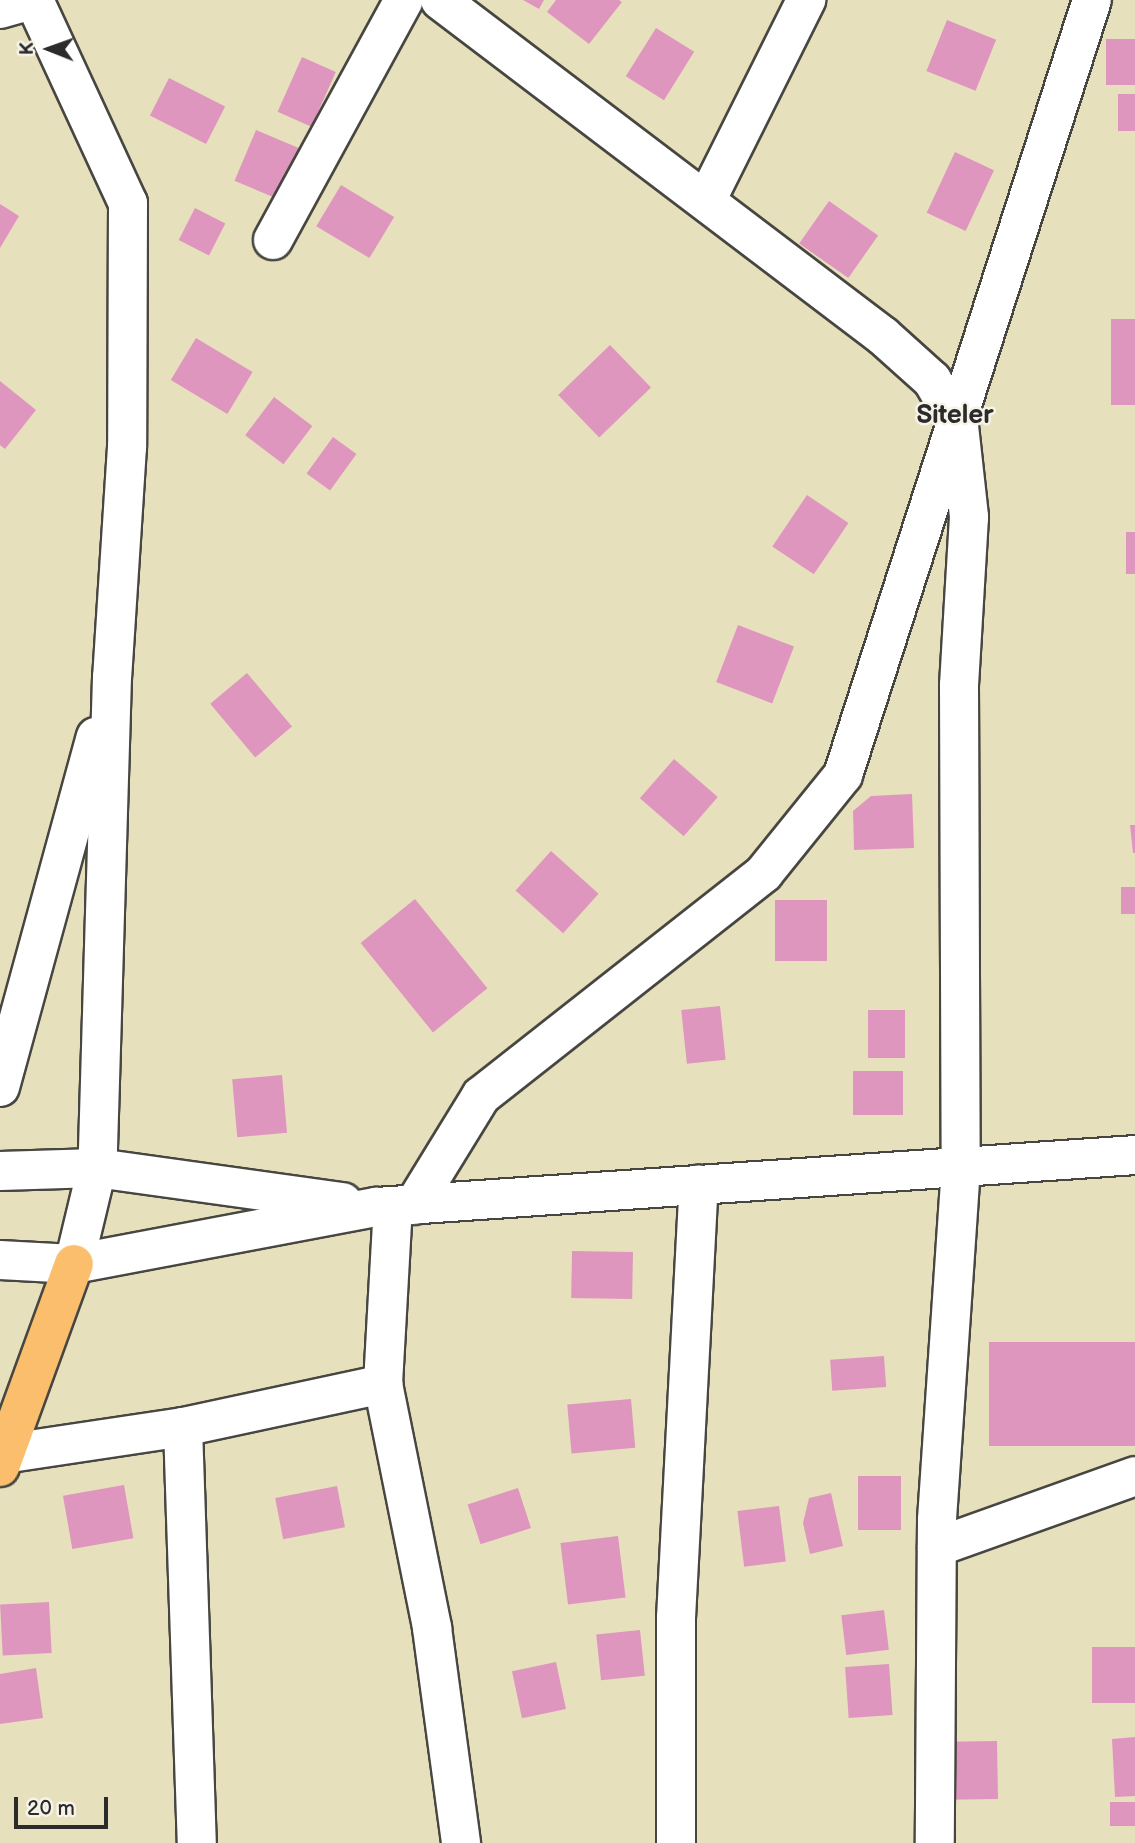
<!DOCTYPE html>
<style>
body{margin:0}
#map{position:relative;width:1135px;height:1843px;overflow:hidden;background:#e7e0bd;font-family:"Balsamiq Sans",sans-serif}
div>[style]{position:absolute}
.building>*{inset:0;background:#df96be;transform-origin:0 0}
.roads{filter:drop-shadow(2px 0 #474641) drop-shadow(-2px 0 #474641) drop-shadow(0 2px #474641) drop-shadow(0 -2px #474641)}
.minor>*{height:38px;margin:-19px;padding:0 19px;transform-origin:19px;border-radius:19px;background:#fff}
.major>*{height:38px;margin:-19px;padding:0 19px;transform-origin:19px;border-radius:19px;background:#fabe6d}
span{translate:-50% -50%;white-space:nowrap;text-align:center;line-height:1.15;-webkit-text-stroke:5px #f7f3e8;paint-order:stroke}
.district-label{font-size:26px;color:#2b2b2b;font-weight:700}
.north{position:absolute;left:14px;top:14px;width:70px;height:70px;-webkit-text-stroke:5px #f7f3e8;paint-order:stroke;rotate:271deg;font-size:19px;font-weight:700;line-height:28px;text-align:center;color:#2b2b2b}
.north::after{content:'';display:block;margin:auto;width:24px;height:32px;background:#2b2b2b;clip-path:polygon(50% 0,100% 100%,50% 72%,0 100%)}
.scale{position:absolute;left:14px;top:1797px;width:94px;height:32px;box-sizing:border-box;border:4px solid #2b2b2b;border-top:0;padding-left:9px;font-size:21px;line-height:24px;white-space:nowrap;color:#2b2b2b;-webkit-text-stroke:5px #f7f3e8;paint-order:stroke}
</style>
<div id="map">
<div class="building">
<i style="clip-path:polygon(523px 0,544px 0,539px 9px)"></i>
<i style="clip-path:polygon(556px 0,619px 0,622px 2px,589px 44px,547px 12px)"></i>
<i style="left:947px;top:20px;width:53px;height:55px;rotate:22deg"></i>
<i style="left:656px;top:28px;width:45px;height:57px;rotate:32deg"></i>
<i style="left:1135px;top:39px;width:46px;height:29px;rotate:90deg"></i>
<i style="left:302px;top:57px;width:37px;height:60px;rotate:24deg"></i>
<i style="left:169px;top:78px;width:63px;height:42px;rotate:27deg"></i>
<i style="left:1118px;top:94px;width:17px;height:37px"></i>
<i style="left:256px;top:130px;width:47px;height:55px;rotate:23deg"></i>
<i style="left:955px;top:152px;width:43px;height:67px;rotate:25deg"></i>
<i style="left:341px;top:185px;width:62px;height:48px;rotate:31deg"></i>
<i style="left:829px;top:201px;width:60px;height:52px;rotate:35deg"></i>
<i style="clip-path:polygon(0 204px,19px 216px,0 248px)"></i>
<i style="left:195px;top:208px;width:34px;height:36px;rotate:27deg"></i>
<i style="left:1135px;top:319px;width:86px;height:24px;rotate:90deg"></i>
<i style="left:196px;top:338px;width:66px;height:49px;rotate:31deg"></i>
<i style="left:610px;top:345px;width:59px;height:72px;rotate:46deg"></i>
<i style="clip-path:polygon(0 381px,36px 410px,5px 449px,0 445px)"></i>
<i style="left:274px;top:397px;width:48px;height:48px;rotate:37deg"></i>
<i style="left:333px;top:437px;width:29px;height:45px;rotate:36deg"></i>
<i style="left:807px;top:495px;width:50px;height:62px;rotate:34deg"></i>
<i style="left:1126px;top:532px;width:9px;height:42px"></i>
<i style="left:738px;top:625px;width:60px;height:61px;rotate:21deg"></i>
<i style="left:247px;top:673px;width:70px;height:48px;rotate:50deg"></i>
<i style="left:674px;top:759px;width:58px;height:52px;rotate:41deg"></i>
<i style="clip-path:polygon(912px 794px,914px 848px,854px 850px,853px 811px,871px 796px)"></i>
<i style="clip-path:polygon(1130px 825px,1135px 825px,1135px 853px,1133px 853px)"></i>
<i style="left:551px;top:851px;width:64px;height:53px;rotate:42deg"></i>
<i style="left:1121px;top:887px;width:14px;height:27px"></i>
<i style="left:415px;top:899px;width:115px;height:70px;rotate:51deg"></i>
<i style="left:827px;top:900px;width:61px;height:52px;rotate:90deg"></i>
<i style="left:720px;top:1006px;width:54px;height:39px;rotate:84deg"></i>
<i style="left:868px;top:1010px;width:37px;height:48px"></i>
<i style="left:853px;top:1071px;width:50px;height:44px"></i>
<i style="left:282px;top:1075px;width:58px;height:50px;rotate:85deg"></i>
<i style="left:572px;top:1251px;width:61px;height:47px;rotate:1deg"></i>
<i style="left:1135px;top:1342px;width:104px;height:146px;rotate:90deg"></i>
<i style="left:884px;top:1356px;width:31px;height:54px;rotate:86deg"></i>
<i style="left:631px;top:1399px;width:49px;height:64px;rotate:85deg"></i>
<i style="left:858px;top:1476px;width:43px;height:54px"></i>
<i style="left:124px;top:1485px;width:54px;height:62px;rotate:80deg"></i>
<i style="left:337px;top:1486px;width:42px;height:63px;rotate:79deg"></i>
<i style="left:518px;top:1488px;width:42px;height:53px;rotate:72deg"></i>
<i style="clip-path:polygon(831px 1493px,843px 1546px,810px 1554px,803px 1523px,809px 1498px)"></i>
<i style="left:779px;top:1506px;width:56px;height:42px;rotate:83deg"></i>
<i style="left:618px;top:1536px;width:62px;height:58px;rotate:83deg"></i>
<i style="left:49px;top:1602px;width:51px;height:49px;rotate:87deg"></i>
<i style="left:884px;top:1610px;width:40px;height:43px;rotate:83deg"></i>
<i style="left:640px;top:1630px;width:46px;height:44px;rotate:84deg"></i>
<i style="left:1135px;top:1647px;width:56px;height:43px;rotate:90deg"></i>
<i style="left:556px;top:1662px;width:48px;height:45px;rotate:78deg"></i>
<i style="left:889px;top:1664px;width:51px;height:44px;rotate:86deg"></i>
<i style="clip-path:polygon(36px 1668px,43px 1718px,0 1724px,0 1674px)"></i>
<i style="clip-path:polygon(1135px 1737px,1135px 1796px,1115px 1797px,1112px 1739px)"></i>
<i style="left:997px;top:1741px;width:58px;height:49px;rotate:89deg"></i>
<i style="left:1135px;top:1802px;width:24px;height:25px;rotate:90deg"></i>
</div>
<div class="roads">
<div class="minor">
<i style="left:34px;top:0;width:224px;rotate:65.2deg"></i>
<i style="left:128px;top:203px;width:244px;rotate:90.2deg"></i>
<i style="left:127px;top:447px;width:230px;rotate:93.7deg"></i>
<i style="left:112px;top:677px;width:491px;rotate:91.7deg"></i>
<i style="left:97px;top:1168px;width:99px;rotate:103.5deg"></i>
<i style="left:440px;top:0;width:556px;rotate:37.18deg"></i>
<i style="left:883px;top:336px;width:66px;rotate:41.9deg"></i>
<i style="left:932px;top:380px;width:53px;rotate:59.6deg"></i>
<i style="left:959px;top:426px;width:92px;rotate:83.7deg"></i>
<i style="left:969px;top:517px;width:168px;rotate:93.4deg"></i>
<i style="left:959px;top:685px;width:482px;rotate:89.8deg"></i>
<i style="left:961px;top:1167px;width:354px;rotate:93.9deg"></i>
<i style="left:937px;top:1520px;width:323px;rotate:90.4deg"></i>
<i style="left:0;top:9px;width:33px;rotate:-16deg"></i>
<i style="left:706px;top:201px;width:225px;rotate:-63.5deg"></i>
<i style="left:273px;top:240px;width:273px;rotate:-61.4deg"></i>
<i style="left:0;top:1087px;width:363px;rotate:-74.7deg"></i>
<i style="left:0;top:1171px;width:97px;rotate:-1.8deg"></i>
<i style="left:97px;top:1168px;width:248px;rotate:7.9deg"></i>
<i style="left:414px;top:1205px;width:128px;rotate:-58.4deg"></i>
<i style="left:481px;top:1096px;width:360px;rotate:-38.2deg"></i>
<i style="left:764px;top:873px;width:126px;rotate:-51.1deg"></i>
<i style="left:843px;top:775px;width:814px;rotate:-72.19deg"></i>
<i style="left:0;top:1260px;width:74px;rotate:3.1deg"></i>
<i style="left:74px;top:1264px;width:308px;rotate:-10.7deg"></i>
<i style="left:377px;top:1207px;width:760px;rotate:-3.92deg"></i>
<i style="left:383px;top:1384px;width:178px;rotate:-86.8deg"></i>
<i style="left:183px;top:1427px;width:416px;rotate:88.1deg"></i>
<i style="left:3px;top:1454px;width:182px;rotate:-8.5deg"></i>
<i style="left:183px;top:1427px;width:205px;rotate:-12.1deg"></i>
<i style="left:383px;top:1384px;width:249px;rotate:78.6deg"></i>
<i style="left:432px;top:1628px;width:217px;rotate:82.3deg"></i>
<i style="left:937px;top:1547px;width:210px;rotate:-19.7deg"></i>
<i style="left:676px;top:1843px;width:225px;rotate:-90deg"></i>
<i style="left:676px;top:1618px;width:434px;rotate:-87deg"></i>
</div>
<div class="major">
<i style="left:0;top:1467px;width:216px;rotate:-70deg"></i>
</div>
</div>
<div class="district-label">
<span style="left:955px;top:416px">Siteler</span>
</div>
<div class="north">K</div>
<div class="scale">20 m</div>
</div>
